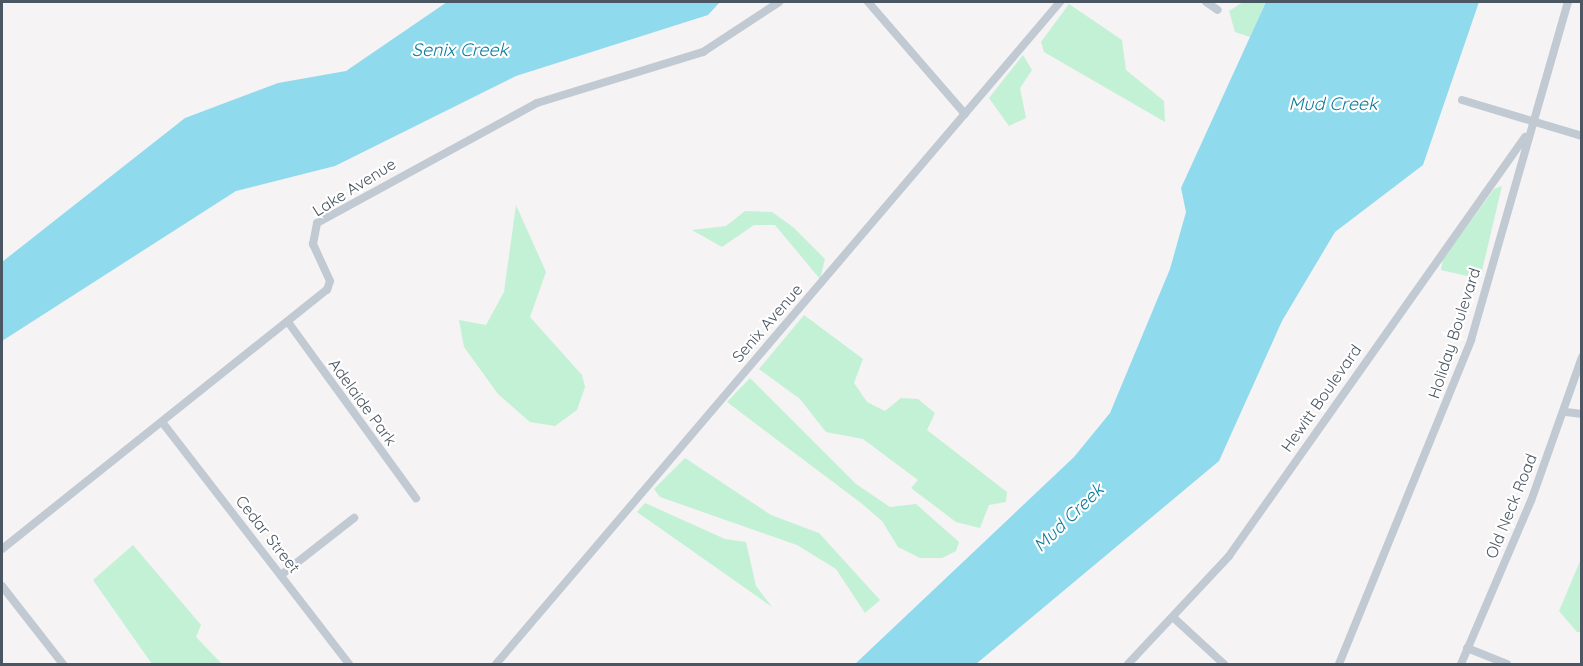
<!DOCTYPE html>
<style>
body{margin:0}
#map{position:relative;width:1583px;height:666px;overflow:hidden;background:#f5f3f3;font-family:Quicksand,sans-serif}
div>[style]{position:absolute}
.green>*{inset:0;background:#c3f1d5}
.water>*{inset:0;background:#90daee}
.minor>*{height:8px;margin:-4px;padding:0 4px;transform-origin:4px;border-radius:4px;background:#c1cad2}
span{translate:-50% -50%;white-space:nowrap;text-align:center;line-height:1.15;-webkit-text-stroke:4.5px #fff;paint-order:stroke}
.street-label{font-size:16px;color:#4a5661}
.water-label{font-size:18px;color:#0c7c9b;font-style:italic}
.frame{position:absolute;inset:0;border:3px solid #4a5661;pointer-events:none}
</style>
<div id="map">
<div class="green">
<i style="clip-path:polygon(1243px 2px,1266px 2px,1250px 37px,1235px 32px,1229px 11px)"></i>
<i style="clip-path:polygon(1069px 4px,1122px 40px,1126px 70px,1164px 101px,1165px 122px,1044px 52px,1041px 42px)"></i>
<i style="clip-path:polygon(1023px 55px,1032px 70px,1020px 88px,1026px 118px,1009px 126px,989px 98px)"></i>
<i style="clip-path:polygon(1502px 186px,1480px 279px,1441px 270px,1443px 259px,1494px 189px)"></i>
<i style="clip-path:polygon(516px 205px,546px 272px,530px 317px,582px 375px,585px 387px,577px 410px,555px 426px,530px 422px,498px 394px,464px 347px,459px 320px,486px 325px,504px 292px)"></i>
<i style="clip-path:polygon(745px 211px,772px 212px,793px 227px,825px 259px,820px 279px,775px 225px,754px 225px,722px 247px,692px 230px,726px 226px)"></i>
<i style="clip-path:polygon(804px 315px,863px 359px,854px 383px,867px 402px,885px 411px,901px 398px,918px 399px,935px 413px,927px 430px,1007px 492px,1006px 502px,989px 505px,980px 528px,956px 522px,911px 488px,918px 480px,863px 439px,826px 432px,800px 399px,759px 369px)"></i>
<i style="clip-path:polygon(750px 378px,856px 484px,890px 507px,916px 504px,959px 542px,956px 551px,942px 558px,920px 558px,898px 547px,882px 521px,861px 503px,727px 402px)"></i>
<i style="clip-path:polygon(685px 458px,771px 515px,819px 533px,880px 600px,865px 613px,836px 569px,797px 545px,660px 497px,654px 489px)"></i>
<i style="clip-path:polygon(645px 503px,725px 539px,746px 542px,756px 586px,772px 607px,637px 512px)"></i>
<i style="clip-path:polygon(133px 545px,201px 625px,196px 637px,222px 664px,152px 664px,93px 580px)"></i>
<i style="clip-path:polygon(1581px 559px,1581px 632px,1577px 632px,1559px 611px)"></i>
</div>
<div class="water">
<i style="clip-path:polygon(447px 2px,720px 2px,708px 15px,516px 76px,335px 166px,236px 191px,2px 341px,2px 262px,185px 118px,278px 83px,346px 71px)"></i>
<i style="clip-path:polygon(1266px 2px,1479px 2px,1423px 165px,1335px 232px,1282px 321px,1219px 461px,976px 664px,855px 664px,1074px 457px,1110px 413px,1170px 269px,1186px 212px,1181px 188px)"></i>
</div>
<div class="minor">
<i style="left:868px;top:2px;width:148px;rotate:49.1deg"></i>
<i style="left:1206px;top:2px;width:14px;rotate:34deg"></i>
<i style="left:1462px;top:100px;width:125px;rotate:16.7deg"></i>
<i style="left:288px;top:322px;width:218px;rotate:54deg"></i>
<i style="left:1566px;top:412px;width:16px;rotate:7deg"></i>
<i style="left:162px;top:422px;width:306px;rotate:52.3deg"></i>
<i style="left:2px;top:549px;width:416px;rotate:-38.6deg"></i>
<i style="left:327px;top:290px;width:9px;rotate:-72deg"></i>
<i style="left:330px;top:281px;width:41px;rotate:-114.7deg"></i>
<i style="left:313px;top:244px;width:21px;rotate:-79deg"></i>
<i style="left:317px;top:223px;width:251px;rotate:-28.6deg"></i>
<i style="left:537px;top:103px;width:174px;rotate:-17.1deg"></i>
<i style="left:703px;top:52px;width:91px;rotate:-33.3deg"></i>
<i style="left:281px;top:575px;width:93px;rotate:-38deg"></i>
<i style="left:2px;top:586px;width:99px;rotate:52deg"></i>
<i style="left:1175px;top:619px;width:67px;rotate:42.6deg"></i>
<i style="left:1467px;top:648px;width:43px;rotate:21.8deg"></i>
<i style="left:496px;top:664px;width:870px;rotate:-49.57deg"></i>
<i style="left:1128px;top:664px;width:148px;rotate:-46.9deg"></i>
<i style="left:1229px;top:556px;width:513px;rotate:-54.76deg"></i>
<i style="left:1339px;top:664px;width:350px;rotate:-67.8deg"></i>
<i style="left:1471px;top:340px;width:352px;rotate:-74deg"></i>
<i style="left:1461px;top:664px;width:177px;rotate:-66.8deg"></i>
<i style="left:1531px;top:501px;width:153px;rotate:-70.5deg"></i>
</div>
<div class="street-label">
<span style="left:354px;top:187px;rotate:-32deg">Lake Avenue</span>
<span style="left:767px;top:323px;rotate:-49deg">Senix Avenue</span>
<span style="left:1454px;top:333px;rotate:-72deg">Holiday Boulevard</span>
<span style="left:1321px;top:398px;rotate:-55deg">Hewitt Boulevard</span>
<span style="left:363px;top:402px;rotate:54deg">Adelaide Park</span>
<span style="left:1511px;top:506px;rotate:-68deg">Old Neck Road</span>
<span style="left:268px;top:534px;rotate:52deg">Cedar Street</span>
</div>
<div class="water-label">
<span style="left:460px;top:50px">Senix Creek</span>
<span style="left:1333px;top:104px">Mud Creek</span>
<span style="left:1069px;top:518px;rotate:-44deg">Mud Creek</span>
</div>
<div class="frame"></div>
</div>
